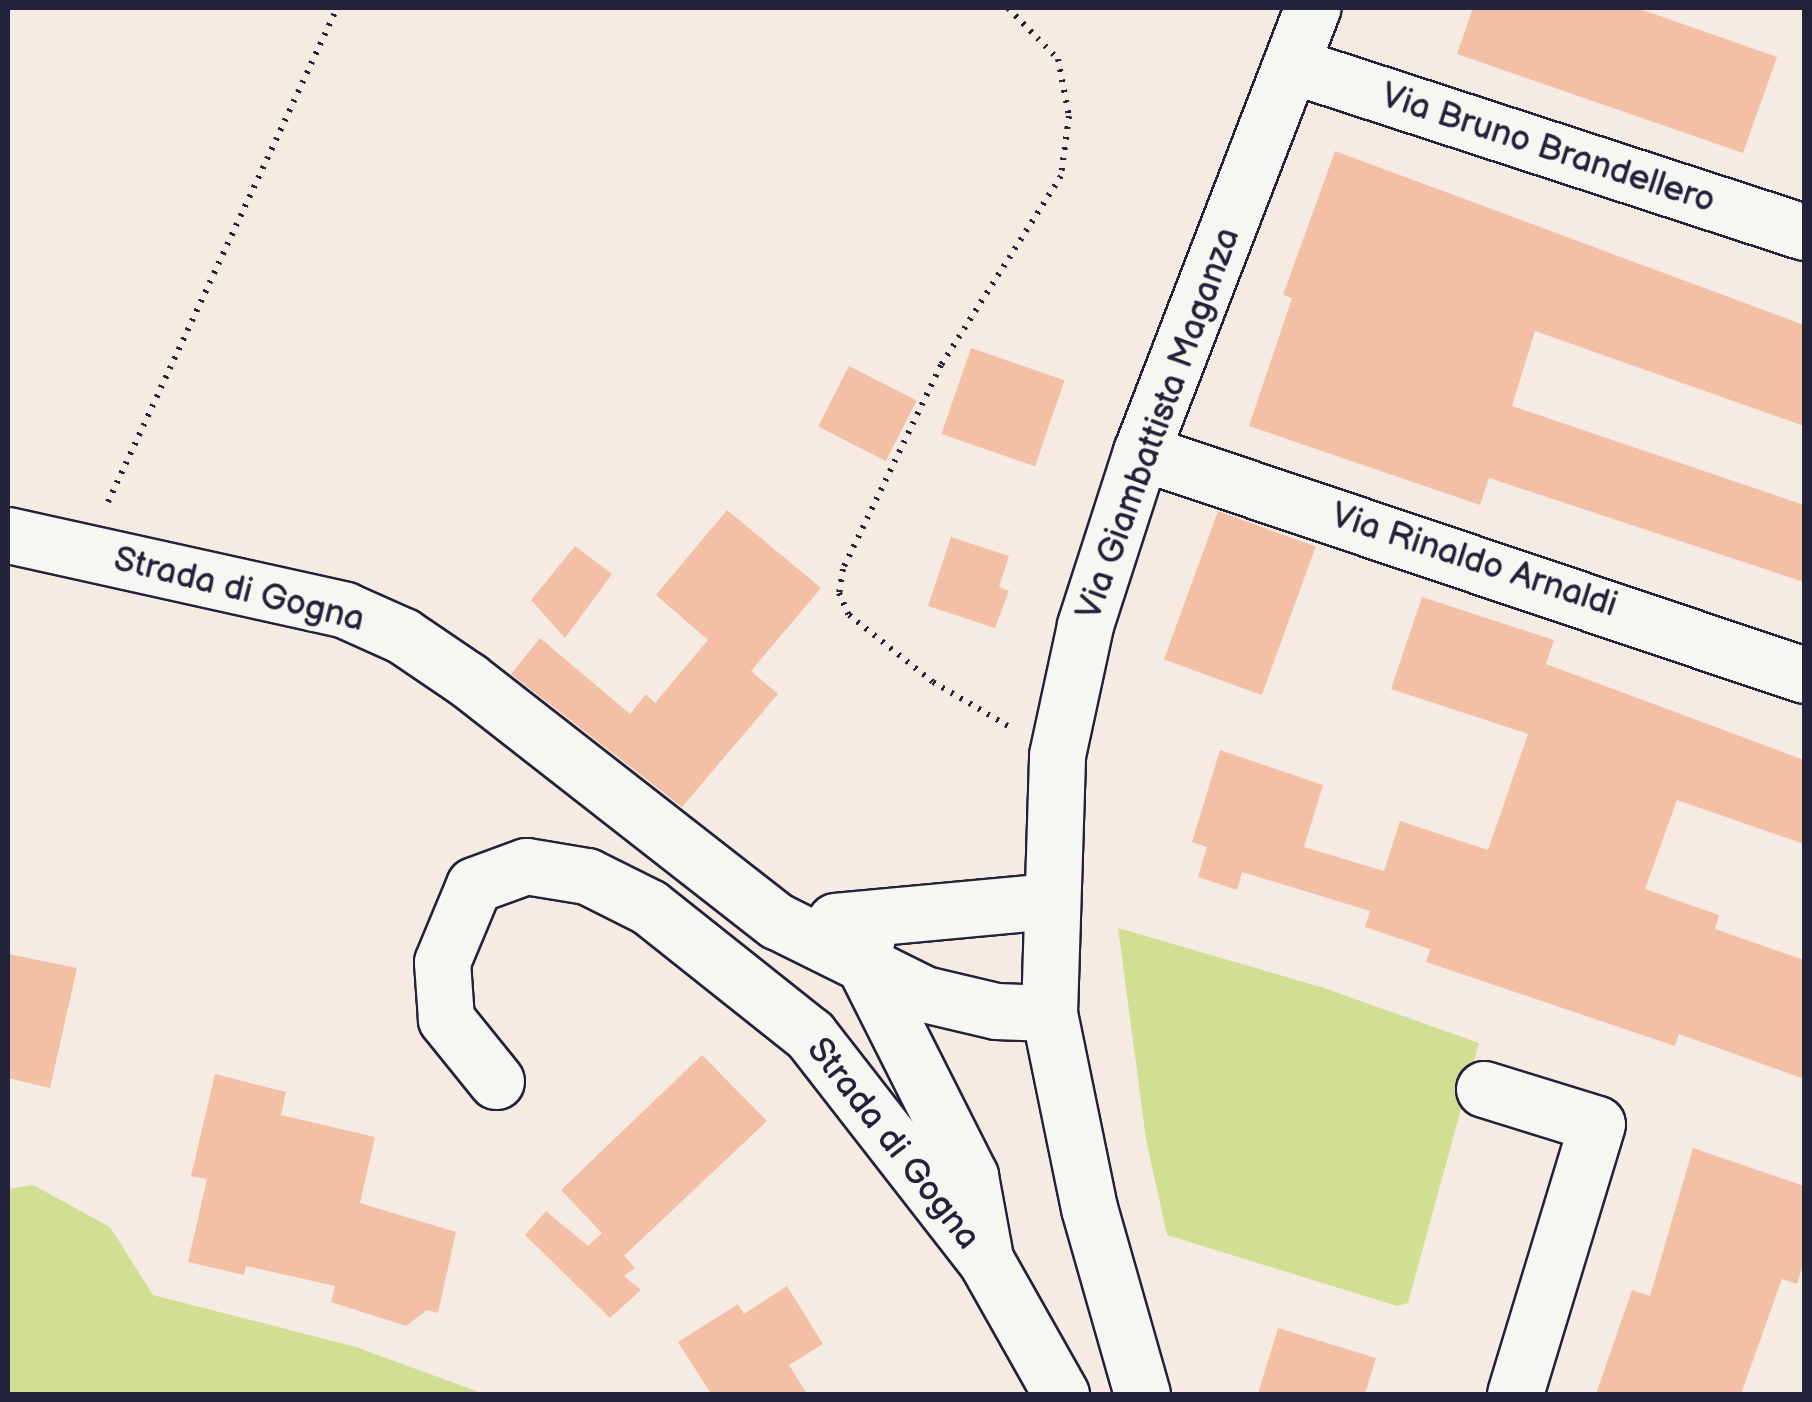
<!DOCTYPE html>
<style>
body{margin:0}
#map{position:relative;width:1812px;height:1402px;overflow:hidden;background:#f6ebe3;font-family:"Balsamiq Sans",sans-serif}
div>[style]{position:absolute}
.green>*{inset:0;background:#d0df92}
.building>*{inset:0;background:#f4c0a5;transform-origin:0 0}
.path>*{height:6px;margin-top:-3px;transform-origin:0;background:repeating-linear-gradient(90deg,#22223b 0 2.5px,transparent 0 10.5px)}
.roads{filter:drop-shadow(2px 0 #22223b) drop-shadow(-2px 0 #22223b) drop-shadow(0 2px #22223b) drop-shadow(0 -2px #22223b)}
.minor>*{height:55px;margin:-27.5px;padding:0 27.5px;transform-origin:27.5px;border-radius:27.5px;background:#f6f6f2}
.tertiary>*{height:55px;margin:-27.5px;padding:0 27.5px;transform-origin:27.5px;border-radius:27.5px;background:#f6f6f2}
span{translate:-50% -50%;white-space:nowrap;text-align:center;line-height:1.15;-webkit-text-stroke:9px #f6f6f2;paint-order:stroke}
.street-label{font-size:35px;color:#22223b}
.frame{position:absolute;inset:0;border:10px solid #22223b;pointer-events:none}
</style>
<div id="map">
<div class="green">
<i style="clip-path:polygon(1118px 928px,1324px 988px,1479px 1043px,1408px 1303px,1397px 1306px,1167px 1235px,1146px 1139px)"></i>
<i style="clip-path:polygon(33px 1185px,110px 1227px,153px 1295px,356px 1347px,484px 1394px,8px 1394px,8px 1189px)"></i>
</div>
<div class="building">
<i style="clip-path:polygon(1473px 8px,1637px 8px,1777px 57px,1743px 153px,1457px 54px)"></i>
<i style="clip-path:polygon(1335px 151px,1804px 325px,1804px 426px,1535px 331px,1512px 406px,1804px 505px,1804px 582px,1489px 478px,1480px 505px,1249px 426px,1292px 298px,1283px 295px)"></i>
<i style="left:971px;top:348px;width:99px;height:91px;rotate:19deg"></i>
<i style="left:849px;top:366px;width:76px;height:68px;rotate:27deg"></i>
<i style="clip-path:polygon(727px 510px,821px 588px,751px 671px,778px 694px,682px 807px,511px 674px,540px 638px,630px 714px,646px 694px,655px 703px,708px 640px,656px 595px)"></i>
<i style="left:1218px;top:511px;width:104px;height:158px;rotate:20deg"></i>
<i style="clip-path:polygon(951px 537px,1009px 556px,999px 587px,1009px 591px,995px 628px,928px 606px)"></i>
<i style="clip-path:polygon(575px 546px,612px 574px,565px 638px,531px 600px)"></i>
<i style="clip-path:polygon(1422px 597px,1554px 640px,1546px 664px,1804px 760px,1804px 844px,1677px 800px,1645px 889px,1719px 915px,1715px 929px,1804px 960px,1804px 1079px,1679px 1034px,1675px 1046px,1426px 962px,1430px 949px,1365px 927px,1370px 911px,1242px 872px,1237px 890px,1198px 877px,1207px 847px,1192px 842px,1220px 750px,1323px 785px,1304px 847px,1384px 871px,1400px 821px,1488px 850px,1528px 734px,1391px 689px)"></i>
<i style="clip-path:polygon(8px 954px,77px 968px,50px 1088px,8px 1078px)"></i>
<i style="clip-path:polygon(702px 1055px,767px 1121px,624px 1256px,619px 1250px,635px 1268px,624px 1276px,641px 1290px,610px 1318px,525px 1235px,546px 1211px,588px 1246px,602px 1233px,561px 1190px)"></i>
<i style="clip-path:polygon(215px 1074px,286px 1092px,281px 1115px,375px 1137px,360px 1203px,456px 1232px,438px 1313px,427px 1310px,406px 1326px,331px 1302px,335px 1286px,246px 1266px,244px 1275px,188px 1262px,207px 1179px,191px 1176px)"></i>
<i style="clip-path:polygon(1693px 1148px,1804px 1186px,1804px 1260px,1797px 1284px,1782px 1279px,1741px 1394px,1596px 1394px,1632px 1290px,1650px 1296px)"></i>
<i style="clip-path:polygon(787px 1286px,823px 1344px,789px 1365px,807px 1394px,711px 1394px,678px 1342px,738px 1304px,744px 1314px)"></i>
<i style="clip-path:polygon(1278px 1328px,1376px 1358px,1365px 1394px,1258px 1394px)"></i>
</div>
<div class="path">
<i style="left:1008px;top:8px;width:71px;rotate:45.6deg"></i>
<i style="left:1058px;top:59px;width:58px;rotate:79.1deg"></i>
<i style="left:1069px;top:116px;width:61px;rotate:97.6deg"></i>
<i style="left:1061px;top:176px;width:224px;rotate:122.4deg"></i>
<i style="left:941px;top:365px;width:226px;rotate:115.7deg"></i>
<i style="left:843px;top:569px;width:24px;rotate:99deg"></i>
<i style="left:839px;top:593px;width:24px;rotate:66deg"></i>
<i style="left:849px;top:615px;width:107px;rotate:38.6deg"></i>
<i style="left:933px;top:682px;width:87px;rotate:30.4deg"></i>
<i style="left:108px;top:502px;width:544px;rotate:-65.13deg"></i>
</div>
<div class="roads">
<div class="minor">
<i style="left:1291px;top:65px;width:539px;rotate:18.03deg"></i>
<i style="left:1141px;top:452px;width:699px;rotate:18.59deg"></i>
<i style="left:8px;top:535px;width:345px;rotate:12.5deg"></i>
<i style="left:345px;top:610px;width:64px;rotate:24.1deg"></i>
<i style="left:403px;top:636px;width:78px;rotate:34.1deg"></i>
<i style="left:468px;top:680px;width:392px;rotate:38deg"></i>
<i style="left:777px;top:921px;width:164px;rotate:26.4deg"></i>
<i style="left:924px;top:994px;width:74px;rotate:13.3deg"></i>
<i style="left:996px;top:1011px;width:53px;rotate:2.2deg"></i>
<i style="left:871px;top:918px;width:44px;rotate:101.8deg"></i>
<i style="left:862px;top:961px;width:241px;rotate:63.3deg"></i>
<i style="left:970px;top:1176px;width:77px;rotate:79.6deg"></i>
<i style="left:835px;top:921px;width:217px;rotate:-5.3deg"></i>
<i style="left:496px;top:1081px;width:80px;rotate:-128.9deg"></i>
<i style="left:446px;top:1019px;width:57px;rotate:-94deg"></i>
<i style="left:442px;top:962px;width:83px;rotate:-67.4deg"></i>
<i style="left:474px;top:885px;width:55px;rotate:-20.1deg"></i>
<i style="left:526px;top:866px;width:62px;rotate:9.3deg"></i>
<i style="left:587px;top:876px;width:69px;rotate:26.6deg"></i>
<i style="left:649px;top:907px;width:206px;rotate:38.5deg"></i>
<i style="left:810px;top:1035px;width:286px;rotate:52.1deg"></i>
<i style="left:986px;top:1261px;width:153px;rotate:60.6deg"></i>
<i style="left:1484px;top:1089px;width:118px;rotate:17.2deg"></i>
<i style="left:1597px;top:1124px;width:282px;rotate:106.9deg"></i>
</div>
<div class="tertiary">
<i style="left:1142px;top:1394px;width:193px;rotate:-105.9deg"></i>
<i style="left:1089px;top:1208px;width:199px;rotate:-101.6deg"></i>
<i style="left:1049px;top:1013px;width:258px;rotate:-88.2deg"></i>
<i style="left:1057px;top:755px;width:133px;rotate:-77.8deg"></i>
<i style="left:1085px;top:625px;width:182px;rotate:-72.1deg"></i>
<i style="left:1141px;top:452px;width:476px;rotate:-68.9deg"></i>
</div>
</div>
<div class="street-label">
<span style="left:1548px;top:149px;rotate:18deg">Via Bruno Brandellero</span>
<span style="left:1159px;top:424px;rotate:-70deg">Via Giambattista Maganza</span>
<span style="left:1474px;top:561px;rotate:18deg">Via Rinaldo Arnaldi</span>
<span style="left:239px;top:590px;rotate:14deg">Strada di Gogna</span>
<span style="left:893px;top:1144px;rotate:52deg">Strada di Gogna</span>
</div>
<div class="frame"></div>
</div>
